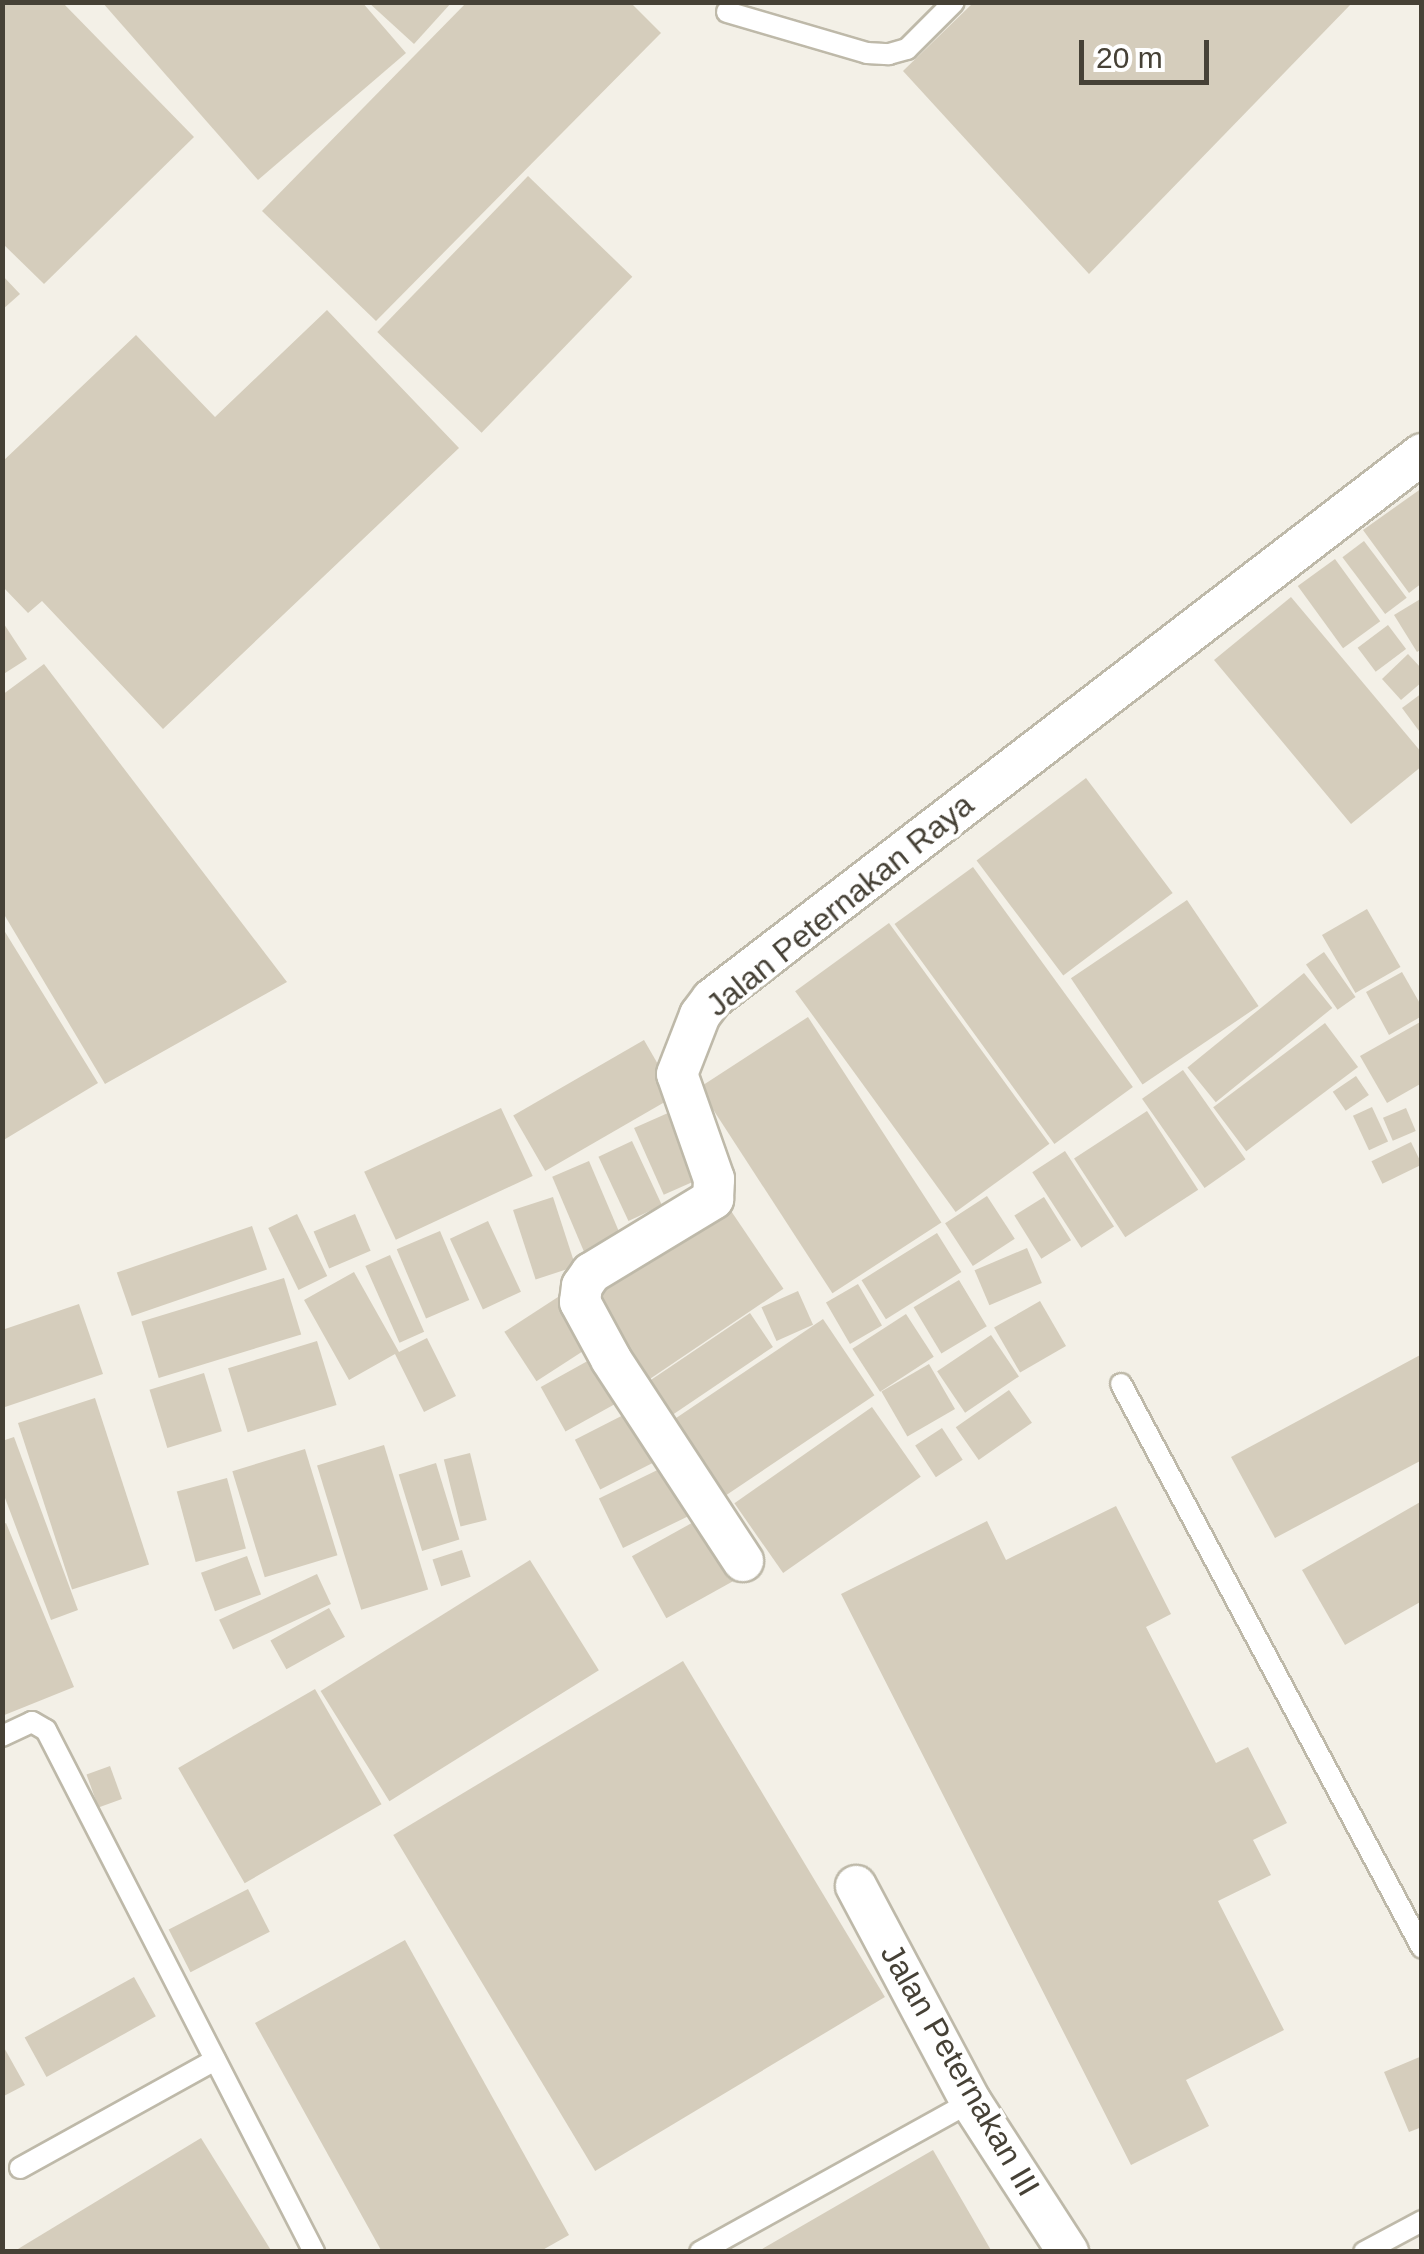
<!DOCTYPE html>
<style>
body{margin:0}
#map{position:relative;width:1424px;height:2254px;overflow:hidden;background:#f3f0e7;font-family:Arial,sans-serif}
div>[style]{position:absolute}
.building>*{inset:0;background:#d5cdbc;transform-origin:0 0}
.roads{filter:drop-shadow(2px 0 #beb9a9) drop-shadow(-2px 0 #beb9a9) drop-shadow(0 2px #beb9a9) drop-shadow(0 -2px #beb9a9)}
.lane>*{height:20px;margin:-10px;padding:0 10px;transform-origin:10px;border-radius:10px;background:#fff}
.street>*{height:40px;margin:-20px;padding:0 20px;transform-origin:20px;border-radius:20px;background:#fff}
span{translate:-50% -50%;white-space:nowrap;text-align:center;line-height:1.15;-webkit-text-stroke:8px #fff;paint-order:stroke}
.street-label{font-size:32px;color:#464136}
.frame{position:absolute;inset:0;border:5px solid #464136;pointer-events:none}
.scale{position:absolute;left:1079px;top:40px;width:130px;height:45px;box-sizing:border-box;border:5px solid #464136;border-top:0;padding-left:12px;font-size:30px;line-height:35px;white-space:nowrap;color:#464136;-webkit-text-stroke:8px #fff;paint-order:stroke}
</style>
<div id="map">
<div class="building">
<i style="clip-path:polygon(2px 2px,62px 2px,194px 137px,44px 284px,2px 243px)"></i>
<i style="clip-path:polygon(102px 2px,362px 2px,406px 53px,258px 180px)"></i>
<i style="clip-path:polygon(368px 2px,452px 2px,414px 44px)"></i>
<i style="clip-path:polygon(467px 2px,630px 2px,661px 33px,376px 321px,262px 211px)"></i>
<i style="clip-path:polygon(974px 2px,1353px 2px,1089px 274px,903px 71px)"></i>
<i style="left:528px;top:176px;width:145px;height:217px;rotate:44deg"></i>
<i style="clip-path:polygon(2px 275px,20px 294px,2px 310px)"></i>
<i style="clip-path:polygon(327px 310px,459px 448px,163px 729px,42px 601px,28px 613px,2px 586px,2px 462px,136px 335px,215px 417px)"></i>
<i style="clip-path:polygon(1422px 488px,1422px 583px,1409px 593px,1363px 530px)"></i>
<i style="left:1364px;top:541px;width:71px;height:27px;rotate:53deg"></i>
<i style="left:1335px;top:559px;width:77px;height:46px;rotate:54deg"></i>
<i style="clip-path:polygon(1291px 597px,1422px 753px,1422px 766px,1351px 824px,1214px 660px)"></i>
<i style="clip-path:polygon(1422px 598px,1422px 649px,1417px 652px,1394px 615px)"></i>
<i style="clip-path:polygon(2px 621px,27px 659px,2px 675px)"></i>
<i style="left:1388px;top:625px;width:30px;height:38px;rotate:53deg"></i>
<i style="clip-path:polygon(1408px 654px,1422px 669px,1422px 682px,1401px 700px,1382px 679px)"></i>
<i style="clip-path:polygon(44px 664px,287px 982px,105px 1084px,2px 911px,2px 695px)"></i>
<i style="clip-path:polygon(1422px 693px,1422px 735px,1402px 708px)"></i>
<i style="left:1086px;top:778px;width:144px;height:137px;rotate:53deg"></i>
<i style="left:973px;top:867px;width:272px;height:97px;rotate:54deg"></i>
<i style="left:1187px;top:900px;width:128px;height:140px;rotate:56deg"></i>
<i style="left:1367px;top:909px;width:67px;height:52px;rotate:60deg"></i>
<i style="left:889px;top:923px;width:273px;height:116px;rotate:54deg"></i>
<i style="clip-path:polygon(2px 927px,98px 1083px,2px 1141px)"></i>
<i style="left:1324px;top:952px;width:55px;height:22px;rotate:55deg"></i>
<i style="clip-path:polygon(1402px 972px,1422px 1007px,1422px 1016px,1389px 1035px,1366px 992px)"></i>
<i style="left:1304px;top:973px;width:45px;height:150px;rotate:51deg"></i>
<i style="left:808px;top:1017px;width:245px;height:130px;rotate:57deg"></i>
<i style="clip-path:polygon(1422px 1021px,1422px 1083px,1387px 1103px,1360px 1056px)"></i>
<i style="left:1325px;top:1023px;width:55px;height:140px;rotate:53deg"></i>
<i style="left:644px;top:1040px;width:64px;height:151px;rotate:60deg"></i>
<i style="left:1183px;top:1070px;width:109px;height:50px;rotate:55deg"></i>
<i style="left:1356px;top:1076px;width:23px;height:28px;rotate:56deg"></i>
<i style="left:1372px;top:1107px;width:38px;height:21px;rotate:65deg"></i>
<i style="left:501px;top:1108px;width:75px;height:151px;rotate:65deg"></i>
<i style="left:1406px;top:1108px;width:25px;height:25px;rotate:67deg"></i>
<i style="left:677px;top:1109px;width:73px;height:47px;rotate:66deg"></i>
<i style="left:1147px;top:1111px;width:94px;height:87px;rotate:57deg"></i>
<i style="left:632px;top:1141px;width:71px;height:37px;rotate:65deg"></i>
<i style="left:1411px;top:1142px;width:25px;height:44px;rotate:64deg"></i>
<i style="left:1065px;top:1151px;width:90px;height:39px;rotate:57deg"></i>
<i style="left:589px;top:1161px;width:81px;height:40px;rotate:67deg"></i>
<i style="left:987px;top:1196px;width:51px;height:50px;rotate:57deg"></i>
<i style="left:553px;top:1197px;width:73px;height:42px;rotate:72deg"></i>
<i style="left:1044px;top:1197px;width:51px;height:35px;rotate:58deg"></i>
<i style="left:727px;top:1205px;width:101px;height:163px;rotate:56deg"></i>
<i style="left:297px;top:1214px;width:69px;height:32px;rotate:64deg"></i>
<i style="left:355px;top:1214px;width:40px;height:45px;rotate:67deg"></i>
<i style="left:488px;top:1221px;width:78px;height:42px;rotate:65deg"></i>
<i style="left:252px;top:1226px;width:46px;height:143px;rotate:71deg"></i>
<i style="left:440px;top:1231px;width:75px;height:47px;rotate:67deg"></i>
<i style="left:937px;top:1233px;width:46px;height:89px;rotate:58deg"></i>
<i style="left:1027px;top:1248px;width:38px;height:57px;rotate:67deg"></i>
<i style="left:390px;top:1255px;width:84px;height:27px;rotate:66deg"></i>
<i style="clip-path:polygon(354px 1272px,399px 1352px,427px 1338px,456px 1396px,424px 1412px,395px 1354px,349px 1380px,304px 1300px)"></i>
<i style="left:284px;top:1278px;width:59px;height:149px;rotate:73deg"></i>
<i style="left:959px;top:1280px;width:54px;height:53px;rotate:59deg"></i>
<i style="left:858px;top:1284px;width:48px;height:37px;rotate:60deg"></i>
<i style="left:798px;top:1291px;width:37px;height:40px;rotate:66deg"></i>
<i style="left:558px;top:1297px;width:59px;height:64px;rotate:57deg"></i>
<i style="left:1040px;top:1301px;width:52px;height:53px;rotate:60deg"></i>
<i style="clip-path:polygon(79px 1304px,103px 1374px,2px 1408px,2px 1330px)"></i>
<i style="left:750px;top:1313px;width:41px;height:129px;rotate:56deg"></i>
<i style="left:906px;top:1314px;width:51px;height:64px;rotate:57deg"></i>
<i style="left:823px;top:1319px;width:92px;height:183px;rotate:56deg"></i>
<i style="left:991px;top:1335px;width:50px;height:65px;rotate:56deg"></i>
<i style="left:317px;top:1341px;width:67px;height:93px;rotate:73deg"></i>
<i style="left:602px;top:1353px;width:51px;height:70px;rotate:61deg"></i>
<i style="clip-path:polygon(1422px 1354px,1422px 1460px,1275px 1538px,1231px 1457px)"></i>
<i style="left:929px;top:1364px;width:52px;height:55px;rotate:60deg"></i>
<i style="left:204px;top:1373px;width:61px;height:57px;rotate:73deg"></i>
<i style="left:1009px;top:1390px;width:40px;height:65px;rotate:55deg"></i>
<i style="left:95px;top:1398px;width:175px;height:81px;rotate:72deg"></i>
<i style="left:639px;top:1407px;width:56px;height:72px;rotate:63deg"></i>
<i style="left:872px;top:1407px;width:85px;height:168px;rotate:55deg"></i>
<i style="left:942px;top:1428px;width:38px;height:32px;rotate:57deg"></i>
<i style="clip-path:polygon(14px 1437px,78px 1610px,51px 1620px,2px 1490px,2px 1441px)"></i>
<i style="left:384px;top:1445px;width:151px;height:70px;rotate:73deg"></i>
<i style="left:305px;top:1449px;width:111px;height:76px;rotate:73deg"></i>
<i style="left:470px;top:1453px;width:69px;height:27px;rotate:76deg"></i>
<i style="left:678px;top:1460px;width:55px;height:88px;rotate:64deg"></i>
<i style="left:436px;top:1463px;width:80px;height:39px;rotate:73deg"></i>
<i style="left:227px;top:1478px;width:73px;height:52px;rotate:75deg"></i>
<i style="clip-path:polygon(1422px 1501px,1422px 1601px,1345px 1645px,1302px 1570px)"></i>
<i style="clip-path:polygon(1116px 1506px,1171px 1614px,1146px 1627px,1216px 1763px,1248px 1747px,1287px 1823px,1253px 1840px,1271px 1875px,1218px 1901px,1284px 2030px,1186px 2080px,1209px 2126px,1131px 2165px,841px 1594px,987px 1521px,1006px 1560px)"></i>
<i style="left:708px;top:1514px;width:71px;height:87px;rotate:61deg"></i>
<i style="clip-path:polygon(6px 1523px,74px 1687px,2px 1716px,2px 1525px)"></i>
<i style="left:462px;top:1550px;width:28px;height:31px;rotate:72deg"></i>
<i style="left:247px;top:1556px;width:41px;height:49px;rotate:70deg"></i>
<i style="left:530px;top:1560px;width:130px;height:247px;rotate:58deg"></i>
<i style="left:317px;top:1574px;width:33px;height:108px;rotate:65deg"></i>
<i style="left:329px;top:1608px;width:33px;height:67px;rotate:61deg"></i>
<i style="left:683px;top:1661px;width:392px;height:338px;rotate:59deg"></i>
<i style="left:315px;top:1689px;width:133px;height:158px;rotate:60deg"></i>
<i style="left:110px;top:1766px;width:35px;height:25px;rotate:70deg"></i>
<i style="left:248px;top:1889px;width:48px;height:89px;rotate:63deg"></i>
<i style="clip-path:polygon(405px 1940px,569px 2235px,539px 2252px,382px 2252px,255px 2023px)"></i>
<i style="left:134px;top:1977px;width:45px;height:125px;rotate:61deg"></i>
<i style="clip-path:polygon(2px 2044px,25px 2085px,2px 2097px)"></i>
<i style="clip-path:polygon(1422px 2056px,1422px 2127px,1409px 2132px,1384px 2072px)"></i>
<i style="clip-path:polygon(201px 2138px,272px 2252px,13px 2252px)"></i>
<i style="clip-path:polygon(933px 2150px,992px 2252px,757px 2252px)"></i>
</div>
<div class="roads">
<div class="lane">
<i style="left:727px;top:12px;width:146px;rotate:16.3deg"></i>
<i style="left:867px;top:53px;width:22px;rotate:3deg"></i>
<i style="left:889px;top:54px;width:19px;rotate:-16deg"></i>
<i style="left:907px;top:49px;width:66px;rotate:-45deg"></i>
<i style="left:1121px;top:1384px;width:639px;rotate:61.91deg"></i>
<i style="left:2px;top:1736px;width:33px;rotate:-25deg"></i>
<i style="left:32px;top:1722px;width:16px;rotate:30deg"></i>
<i style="left:46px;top:1730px;width:587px;rotate:62.82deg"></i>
<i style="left:20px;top:2168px;width:223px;rotate:-29deg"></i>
<i style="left:700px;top:2252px;width:310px;rotate:-29deg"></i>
<i style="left:1364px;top:2252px;width:66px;rotate:-28.1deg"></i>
</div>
<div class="street">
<i style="left:743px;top:1561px;width:241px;rotate:-123.2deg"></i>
<i style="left:611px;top:1359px;width:65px;rotate:-118.5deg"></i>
<i style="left:580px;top:1302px;width:16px;rotate:-83deg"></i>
<i style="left:582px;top:1286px;width:16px;rotate:-55deg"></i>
<i style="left:591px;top:1273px;width:143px;rotate:-31.2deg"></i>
<i style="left:713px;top:1199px;width:20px;rotate:-87deg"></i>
<i style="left:714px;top:1179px;width:111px;rotate:-109.4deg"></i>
<i style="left:677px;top:1074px;width:63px;rotate:-68.7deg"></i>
<i style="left:700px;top:1015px;width:20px;rotate:-53deg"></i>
<i style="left:712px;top:999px;width:895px;rotate:-37.51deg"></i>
<i style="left:856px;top:1886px;width:245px;rotate:62deg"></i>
<i style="left:971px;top:2102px;width:179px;rotate:57.1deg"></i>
</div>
</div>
<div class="street-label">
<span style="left:840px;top:905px;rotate:-39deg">Jalan Peternakan Raya</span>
<span style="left:960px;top:2070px;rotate:60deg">Jalan Peternakan III</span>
</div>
<div class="frame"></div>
<div class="scale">20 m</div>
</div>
